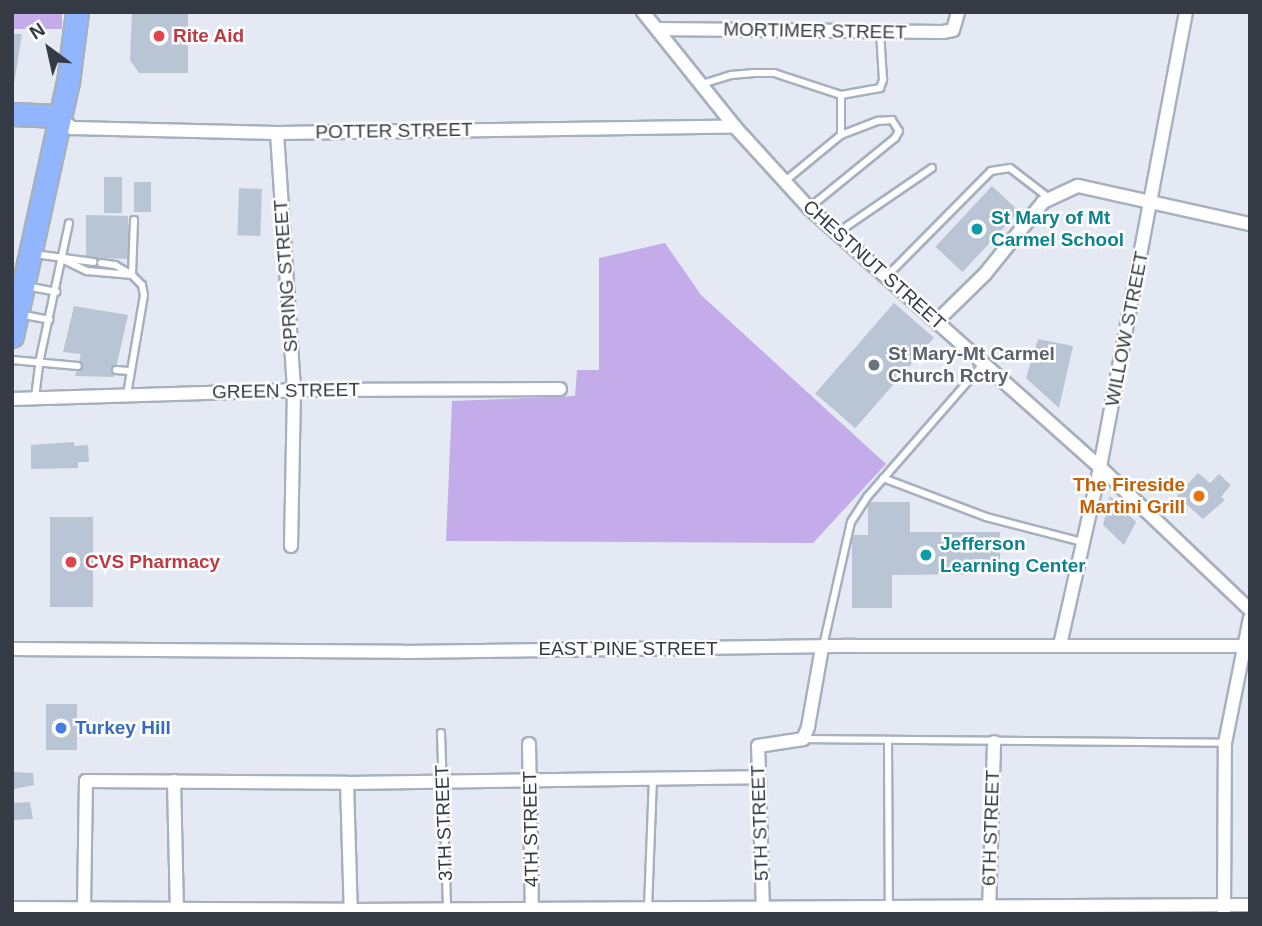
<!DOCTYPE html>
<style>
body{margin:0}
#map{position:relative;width:1262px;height:926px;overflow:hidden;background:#e4e9f3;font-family:Arial,sans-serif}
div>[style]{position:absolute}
.green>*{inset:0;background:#c4abe9;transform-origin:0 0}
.building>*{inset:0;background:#b9c5d5;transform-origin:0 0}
.roads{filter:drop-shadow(2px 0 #a6b0be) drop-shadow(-2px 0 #a6b0be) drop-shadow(0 2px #a6b0be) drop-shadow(0 -2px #a6b0be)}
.lane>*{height:6px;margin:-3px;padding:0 3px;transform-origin:3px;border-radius:3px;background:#fff}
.street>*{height:12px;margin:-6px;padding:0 6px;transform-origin:6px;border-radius:6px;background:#fff}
.primary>*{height:21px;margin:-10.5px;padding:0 10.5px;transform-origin:10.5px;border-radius:10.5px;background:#91b5ff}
.dots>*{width:19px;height:19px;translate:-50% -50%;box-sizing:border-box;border:4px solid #fff;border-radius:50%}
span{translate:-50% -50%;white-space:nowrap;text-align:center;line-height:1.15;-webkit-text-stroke:5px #fff;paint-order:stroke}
.street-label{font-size:19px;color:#343b45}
.health-label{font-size:19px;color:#be3a42;font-weight:700}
.left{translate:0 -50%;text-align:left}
.culture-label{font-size:19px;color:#0d838f;font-weight:700}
.worship-label{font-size:19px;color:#5b616d;font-weight:700}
.food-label{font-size:19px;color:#c56008;font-weight:700}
.right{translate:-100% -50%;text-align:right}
.shop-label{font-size:19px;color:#366cbe;font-weight:700}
.frame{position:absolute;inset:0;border:14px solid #343b45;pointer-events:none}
.north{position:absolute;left:14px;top:14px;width:70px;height:70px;-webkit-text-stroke:5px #fff;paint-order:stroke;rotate:327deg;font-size:19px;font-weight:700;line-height:28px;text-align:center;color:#343b45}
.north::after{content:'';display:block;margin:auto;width:24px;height:32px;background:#343b45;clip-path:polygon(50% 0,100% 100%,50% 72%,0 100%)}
</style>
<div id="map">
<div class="green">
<i style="left:13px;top:12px;width:49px;height:17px"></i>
<i style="clip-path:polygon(665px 243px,701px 295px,886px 464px,813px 543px,446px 541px,452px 401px,575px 396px,577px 370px,599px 370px,599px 258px)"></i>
</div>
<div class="building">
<i style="clip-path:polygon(132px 12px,188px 12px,188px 73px,139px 73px,130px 60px)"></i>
<i style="clip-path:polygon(12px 34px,22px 34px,14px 84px,12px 84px)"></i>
<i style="left:104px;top:177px;width:18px;height:36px"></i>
<i style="left:134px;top:182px;width:17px;height:30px"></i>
<i style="left:992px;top:186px;width:37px;height:83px;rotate:43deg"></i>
<i style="left:262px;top:189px;width:47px;height:23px;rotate:92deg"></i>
<i style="clip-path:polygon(86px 215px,128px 216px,128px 259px,101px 258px,101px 265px,93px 265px,86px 260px)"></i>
<i style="left:894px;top:303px;width:53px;height:120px;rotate:41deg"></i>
<i style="clip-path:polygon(74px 306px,128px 315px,114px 377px,75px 376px,81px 354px,63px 352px)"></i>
<i style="clip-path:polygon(1038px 339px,1073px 346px,1059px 408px,1026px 378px)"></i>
<i style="clip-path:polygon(74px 442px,74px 446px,88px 445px,89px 462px,78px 462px,78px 468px,31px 469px,31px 445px)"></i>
<i style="clip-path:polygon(1198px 473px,1210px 483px,1219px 474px,1231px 485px,1221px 497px,1225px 500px,1203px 519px,1177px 496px)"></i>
<i style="clip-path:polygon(1110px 496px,1136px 522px,1124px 545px,1103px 525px)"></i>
<i style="clip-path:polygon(868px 502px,910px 502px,910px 532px,1000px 532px,1000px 574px,892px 575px,892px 608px,852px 608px,852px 535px,868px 535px)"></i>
<i style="left:50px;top:517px;width:43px;height:90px"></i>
<i style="left:77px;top:704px;width:46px;height:31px;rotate:90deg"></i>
<i style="clip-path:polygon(12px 772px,33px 773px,34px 785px,14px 789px)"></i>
<i style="clip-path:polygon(30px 802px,33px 819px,12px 820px,12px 803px)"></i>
</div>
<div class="roads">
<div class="lane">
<i style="left:702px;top:84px;width:30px;rotate:-17deg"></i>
<i style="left:731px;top:75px;width:21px;rotate:-5deg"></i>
<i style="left:752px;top:73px;width:22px"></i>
<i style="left:774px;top:73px;width:71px;rotate:18.2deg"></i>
<i style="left:841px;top:95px;width:40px;rotate:-10deg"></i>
<i style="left:880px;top:88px;width:9px;rotate:-69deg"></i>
<i style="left:883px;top:80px;width:49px;rotate:-93.5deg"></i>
<i style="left:841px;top:95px;width:40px;rotate:90deg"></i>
<i style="left:785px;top:181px;width:72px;rotate:-39.4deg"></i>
<i style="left:841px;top:135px;width:40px;rotate:-21deg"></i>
<i style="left:878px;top:121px;width:14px;rotate:-4deg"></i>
<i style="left:892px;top:120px;width:13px;rotate:58deg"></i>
<i style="left:899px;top:131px;width:8px;rotate:120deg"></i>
<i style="left:895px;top:138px;width:111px;rotate:140.9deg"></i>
<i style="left:837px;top:233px;width:115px;rotate:-34.4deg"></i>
<i style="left:34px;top:254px;width:60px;rotate:7.7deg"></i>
<i style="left:62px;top:259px;width:28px;rotate:26deg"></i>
<i style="left:87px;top:271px;width:45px;rotate:5.1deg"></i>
<i style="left:132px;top:275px;width:55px;rotate:-87.9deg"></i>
<i style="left:101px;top:263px;width:14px;rotate:8deg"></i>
<i style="left:115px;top:265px;width:20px;rotate:30deg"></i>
<i style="left:132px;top:275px;width:14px;rotate:45deg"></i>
<i style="left:142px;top:285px;width:10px;rotate:79deg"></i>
<i style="left:144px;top:295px;width:100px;rotate:99.7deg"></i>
<i style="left:886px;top:277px;width:149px;rotate:-45.3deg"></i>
<i style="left:991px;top:171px;width:19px;rotate:-9deg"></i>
<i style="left:1010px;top:168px;width:49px;rotate:37.6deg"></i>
<i style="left:26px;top:286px;width:31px;rotate:11deg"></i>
<i style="left:19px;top:314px;width:31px;rotate:11deg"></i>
<i style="left:12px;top:360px;width:66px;rotate:5.2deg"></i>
<i style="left:116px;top:370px;width:13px;rotate:4deg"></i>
<i style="left:35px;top:398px;width:35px;rotate:-83deg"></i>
<i style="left:39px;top:363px;width:143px;rotate:-77.9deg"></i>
<i style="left:883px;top:478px;width:110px;rotate:20.7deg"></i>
<i style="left:986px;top:517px;width:100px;rotate:14.5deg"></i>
<i style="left:823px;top:646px;width:127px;rotate:-77.3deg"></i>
<i style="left:851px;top:522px;width:31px;rotate:-57deg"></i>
<i style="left:868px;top:496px;width:176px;rotate:-48.9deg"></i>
<i style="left:441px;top:733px;width:176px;rotate:88deg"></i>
<i style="left:803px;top:739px;width:421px;rotate:0.5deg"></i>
<i style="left:888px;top:741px;width:166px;rotate:89.7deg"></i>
<i style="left:648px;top:908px;width:129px;rotate:-87.8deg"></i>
</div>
<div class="street">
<i style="left:643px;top:12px;width:147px;rotate:51.3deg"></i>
<i style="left:735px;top:127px;width:110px;rotate:47.6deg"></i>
<i style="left:809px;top:208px;width:390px;rotate:41.7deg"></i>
<i style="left:1100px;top:467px;width:207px;rotate:43.6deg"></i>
<i style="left:657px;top:29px;width:286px;rotate:0.6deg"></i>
<i style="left:943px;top:32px;width:10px;rotate:-11deg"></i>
<i style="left:953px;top:30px;width:19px;rotate:-74deg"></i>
<i style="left:59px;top:116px;width:18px;rotate:43deg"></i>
<i style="left:72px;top:128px;width:205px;rotate:1.4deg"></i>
<i style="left:277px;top:133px;width:458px;rotate:-0.8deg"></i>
<i style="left:277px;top:133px;width:258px;rotate:86.2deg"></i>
<i style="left:294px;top:390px;width:156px;rotate:91.1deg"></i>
<i style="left:937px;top:321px;width:67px;rotate:-44.4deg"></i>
<i style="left:985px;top:274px;width:92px;rotate:-51.1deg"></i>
<i style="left:1043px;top:202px;width:38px;rotate:-25deg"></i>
<i style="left:1078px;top:186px;width:176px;rotate:12.5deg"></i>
<i style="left:12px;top:399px;width:282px;rotate:-1.8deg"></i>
<i style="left:294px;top:390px;width:266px;rotate:-0.2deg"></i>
<i style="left:1060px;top:645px;width:182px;rotate:-77.3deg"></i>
<i style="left:1100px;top:467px;width:463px;rotate:-79.3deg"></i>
<i style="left:12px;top:649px;width:392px;rotate:0.4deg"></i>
<i style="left:404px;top:652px;width:450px;rotate:-0.8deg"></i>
<i style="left:854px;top:646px;width:390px"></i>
<i style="left:529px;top:744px;width:170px;rotate:89deg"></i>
<i style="left:174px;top:781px;width:132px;rotate:88.7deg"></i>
<i style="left:347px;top:783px;width:131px;rotate:88.3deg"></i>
<i style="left:84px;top:907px;width:126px;rotate:-89.1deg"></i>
<i style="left:86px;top:781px;width:261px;rotate:0.4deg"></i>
<i style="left:347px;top:783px;width:412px;rotate:-0.8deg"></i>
<i style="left:12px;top:908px;width:339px;rotate:0.3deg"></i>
<i style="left:351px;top:910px;width:899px;rotate:-0.32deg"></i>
<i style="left:763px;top:911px;width:165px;rotate:-91.7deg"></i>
<i style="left:758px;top:746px;width:46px;rotate:-8.8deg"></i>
<i style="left:803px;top:739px;width:13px;rotate:-67deg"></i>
<i style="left:808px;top:727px;width:80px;rotate:-80deg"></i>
<i style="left:1224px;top:912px;width:169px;rotate:-89.7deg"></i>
<i style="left:1225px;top:743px;width:127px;rotate:-78.7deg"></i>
<i style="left:989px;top:913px;width:171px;rotate:-88.3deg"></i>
</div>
<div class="primary">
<i style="left:12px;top:114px;width:47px;rotate:2.4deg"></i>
<i style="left:12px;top:336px;width:260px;rotate:-77.6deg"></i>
<i style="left:68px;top:82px;width:71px;rotate:-82.7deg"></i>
</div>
</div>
<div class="dots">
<i style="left:159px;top:36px;background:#e0444e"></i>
<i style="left:977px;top:229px;background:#0f9aa8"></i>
<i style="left:874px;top:365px;background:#6b7280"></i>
<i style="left:1199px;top:496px;background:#e8710a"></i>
<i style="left:926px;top:555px;background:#0f9aa8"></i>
<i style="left:71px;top:562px;background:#e0444e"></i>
<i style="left:61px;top:728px;background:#3f7fe0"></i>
</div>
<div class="street-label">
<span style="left:815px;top:31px;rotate:1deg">MORTIMER STREET</span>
<span style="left:394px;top:131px;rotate:-1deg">POTTER STREET</span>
<span style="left:874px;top:265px;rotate:42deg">CHESTNUT STREET</span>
<span style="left:286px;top:276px;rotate:-94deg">SPRING STREET</span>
<span style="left:1127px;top:329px;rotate:-79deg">WILLOW STREET</span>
<span style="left:286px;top:391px;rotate:-1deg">GREEN STREET</span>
<span style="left:628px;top:649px">EAST PINE STREET</span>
<span style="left:444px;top:823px;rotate:-92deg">3TH STREET</span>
<span style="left:760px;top:823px;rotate:-92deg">5TH STREET</span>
<span style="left:991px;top:828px;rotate:-88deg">6TH STREET</span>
<span style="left:531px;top:829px;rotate:-91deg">4TH STREET</span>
</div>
<div class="health-label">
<span class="left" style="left:173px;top:36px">Rite Aid</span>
<span class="left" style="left:85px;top:562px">CVS Pharmacy</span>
</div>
<div class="culture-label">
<span class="left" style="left:991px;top:229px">St Mary of Mt<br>Carmel School</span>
<span class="left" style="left:940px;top:555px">Jefferson<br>Learning Center</span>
</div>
<div class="worship-label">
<span class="left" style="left:888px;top:365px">St Mary-Mt Carmel<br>Church Rctry</span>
</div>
<div class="food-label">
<span class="right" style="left:1185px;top:496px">The Fireside<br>Martini Grill</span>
</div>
<div class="shop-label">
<span class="left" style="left:75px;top:728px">Turkey Hill</span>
</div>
<div class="frame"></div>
<div class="north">N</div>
</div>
